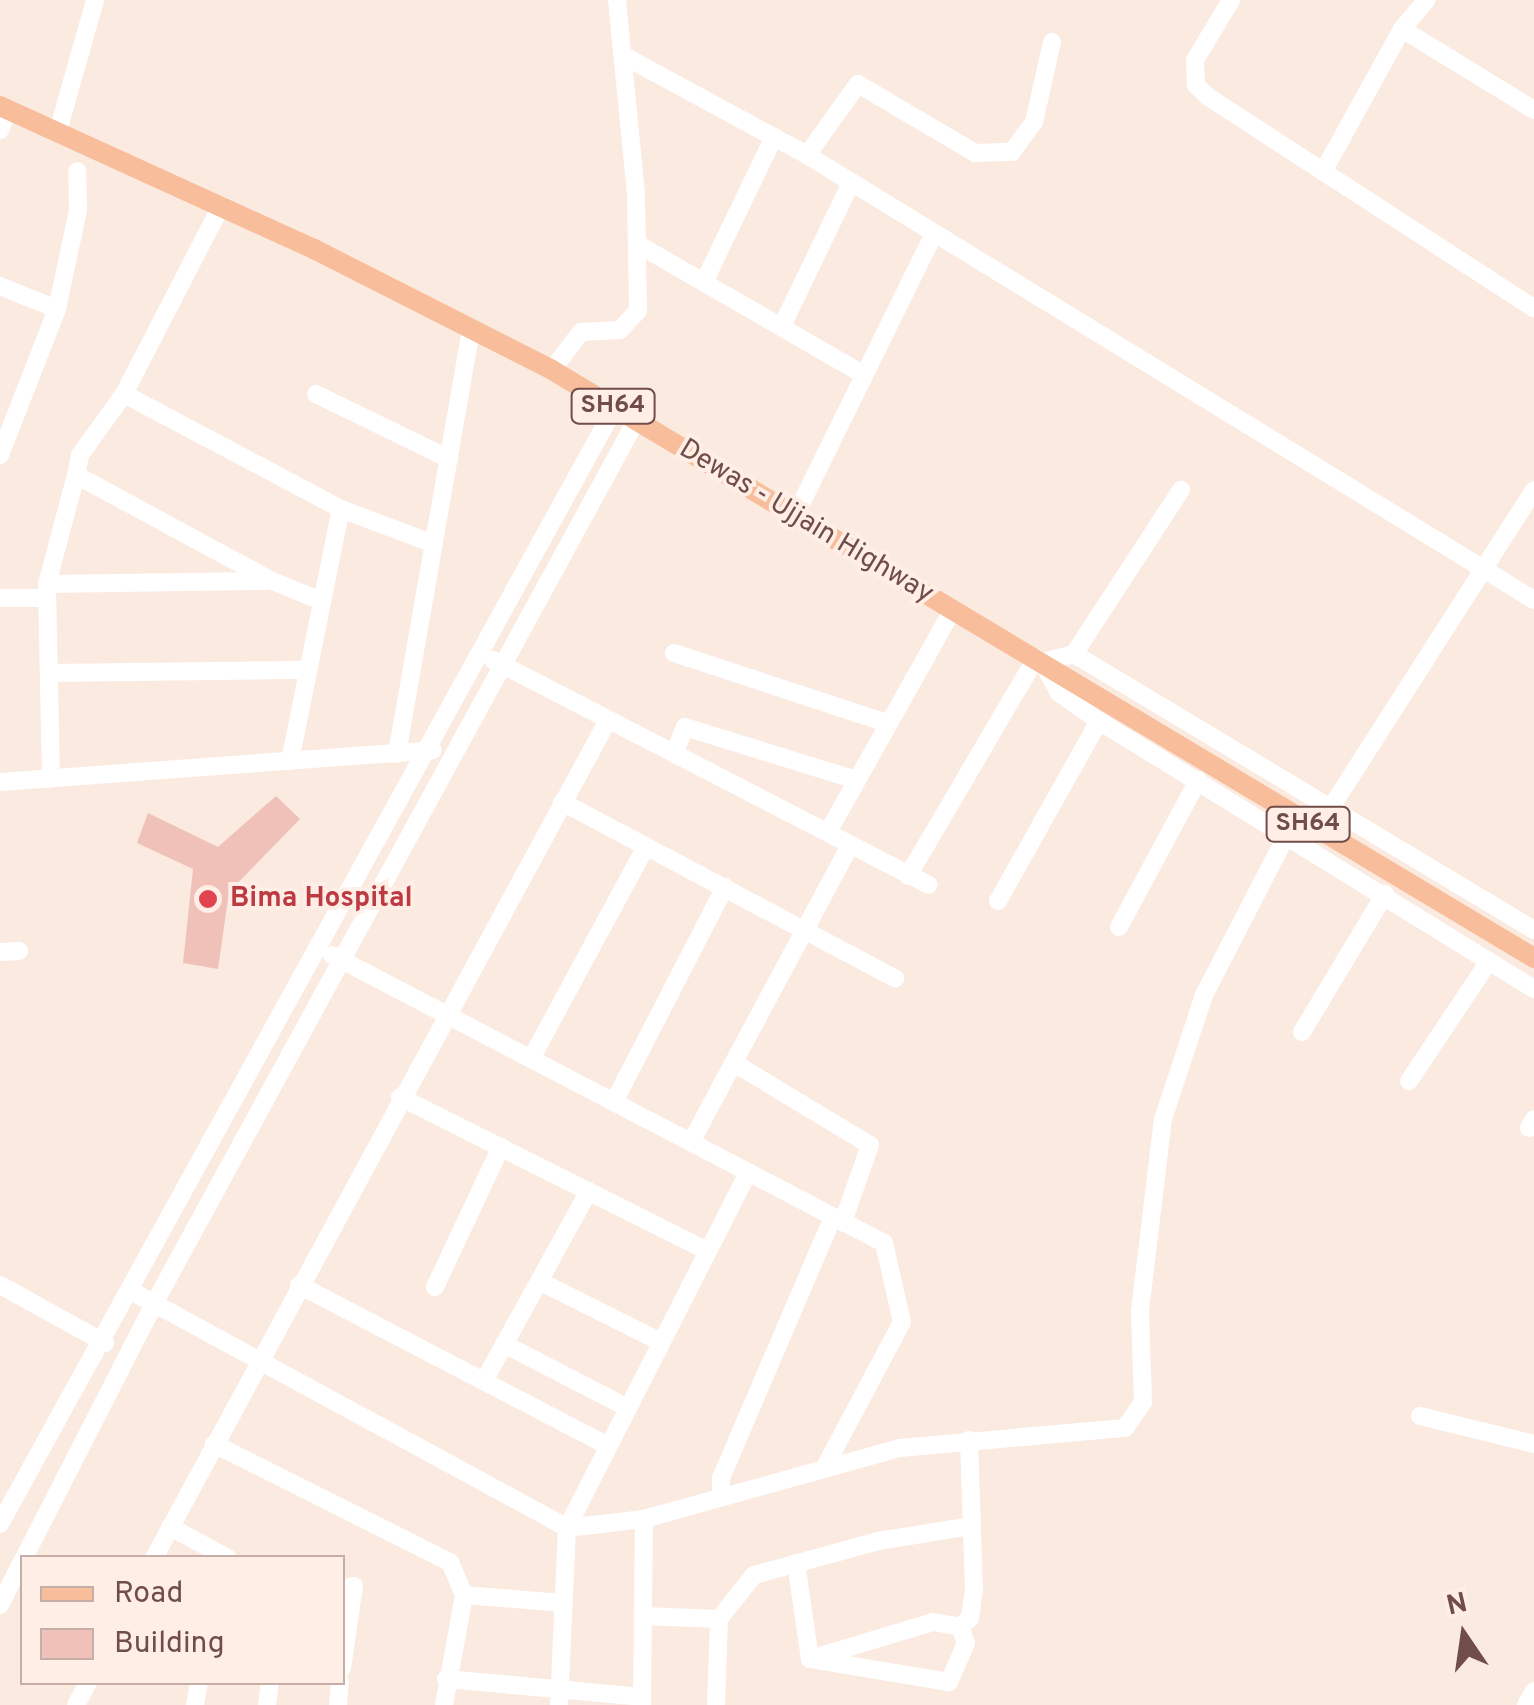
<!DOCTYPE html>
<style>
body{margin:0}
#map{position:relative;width:1534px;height:1705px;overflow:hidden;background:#fbeae0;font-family:Overpass,sans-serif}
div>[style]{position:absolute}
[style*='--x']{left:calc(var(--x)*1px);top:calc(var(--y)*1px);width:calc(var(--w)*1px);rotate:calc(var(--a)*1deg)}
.building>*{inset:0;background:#efc1b9}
.minor>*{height:18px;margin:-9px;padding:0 9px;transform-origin:9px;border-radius:9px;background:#fff}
.major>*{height:20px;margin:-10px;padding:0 10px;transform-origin:10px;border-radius:10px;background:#f8bd9a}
.dots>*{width:28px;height:28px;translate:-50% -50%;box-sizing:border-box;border:5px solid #feeee6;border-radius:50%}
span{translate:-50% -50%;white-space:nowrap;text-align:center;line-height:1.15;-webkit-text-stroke:8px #feeee6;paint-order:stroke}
.shield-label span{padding:2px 8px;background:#feeee6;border:2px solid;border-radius:8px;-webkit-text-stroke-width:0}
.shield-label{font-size:25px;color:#714d49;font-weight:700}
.street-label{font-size:28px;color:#714d49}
.health-label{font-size:28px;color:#be3a42;font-weight:700}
.left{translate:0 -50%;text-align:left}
.legend{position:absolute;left:20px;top:1555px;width:325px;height:130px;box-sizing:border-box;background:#feeee6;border:2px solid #c6aea7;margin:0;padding:12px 18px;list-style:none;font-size:30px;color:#714d49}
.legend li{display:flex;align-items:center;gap:20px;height:50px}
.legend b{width:50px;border:2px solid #c6aea7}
.north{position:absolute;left:1414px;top:1585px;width:100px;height:100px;-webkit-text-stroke:8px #feeee6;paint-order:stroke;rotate:347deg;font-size:28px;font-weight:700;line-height:40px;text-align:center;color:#714d49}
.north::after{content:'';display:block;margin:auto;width:35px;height:45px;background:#714d49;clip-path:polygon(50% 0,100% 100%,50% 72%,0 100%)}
</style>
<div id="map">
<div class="building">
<div style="clip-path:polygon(276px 796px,300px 819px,229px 892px,218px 969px,183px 963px,193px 869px,137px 843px,148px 813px,218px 847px)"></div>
</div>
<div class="minor">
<div style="--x:1231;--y:0;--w:70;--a:121"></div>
<div style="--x:1195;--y:60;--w:25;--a:88"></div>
<div style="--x:1196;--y:85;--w:16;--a:45"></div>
<div style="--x:1207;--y:96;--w:390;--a:33"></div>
<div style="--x:1402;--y:29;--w:155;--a:31.5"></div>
<div style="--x:624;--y:56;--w:208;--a:28.4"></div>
<div style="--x:807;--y:155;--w:852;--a:31.47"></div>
<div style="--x:0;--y:130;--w:22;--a:-69"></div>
<div style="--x:58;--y:131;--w:136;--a:-74.2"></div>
<div style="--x:807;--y:155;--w:87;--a:-54.3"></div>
<div style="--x:858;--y:84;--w:136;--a:30.5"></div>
<div style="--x:975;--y:153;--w:37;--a:-2"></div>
<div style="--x:1012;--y:152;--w:37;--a:-54"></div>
<div style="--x:1034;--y:122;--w:82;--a:-77.3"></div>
<div style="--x:1323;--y:172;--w:163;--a:-61.1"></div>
<div style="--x:1402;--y:29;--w:38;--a:-50"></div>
<div style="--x:221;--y:206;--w:212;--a:117.3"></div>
<div style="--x:124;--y:394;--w:75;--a:125.8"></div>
<div style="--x:80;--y:455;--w:20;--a:101"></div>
<div style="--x:76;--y:475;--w:223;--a:28.4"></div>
<div style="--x:272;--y:581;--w:54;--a:21.8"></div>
<div style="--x:639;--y:245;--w:260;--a:30"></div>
<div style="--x:706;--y:278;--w:157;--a:-64.3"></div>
<div style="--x:0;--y:286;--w:61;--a:22"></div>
<div style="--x:57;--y:309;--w:157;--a:111.3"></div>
<div style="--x:57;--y:309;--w:101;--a:-78"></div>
<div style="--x:78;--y:210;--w:39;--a:-91"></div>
<div style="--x:783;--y:324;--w:157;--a:-64.3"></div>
<div style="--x:552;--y:370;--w:48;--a:-52.7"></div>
<div style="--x:581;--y:332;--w:39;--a:-3"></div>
<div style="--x:620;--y:330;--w:26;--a:-47"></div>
<div style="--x:638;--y:311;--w:117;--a:-91"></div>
<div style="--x:636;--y:194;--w:195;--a:-95.6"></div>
<div style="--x:124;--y:394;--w:246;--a:27.9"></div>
<div style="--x:341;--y:509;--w:99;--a:20.6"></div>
<div style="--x:316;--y:394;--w:148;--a:26"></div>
<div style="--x:796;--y:514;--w:310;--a:-63.8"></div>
<div style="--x:47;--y:584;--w:113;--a:-75.1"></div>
<div style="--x:0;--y:598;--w:47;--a:0"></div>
<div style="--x:674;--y:653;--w:224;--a:18.2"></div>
<div style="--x:1074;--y:654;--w:196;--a:-56.9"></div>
<div style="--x:493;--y:660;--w:490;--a:27.3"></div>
<div style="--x:49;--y:673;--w:259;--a:-0.7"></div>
<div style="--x:397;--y:754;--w:431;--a:-80.1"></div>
<div style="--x:674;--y:754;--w:29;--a:-68"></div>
<div style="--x:685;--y:727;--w:179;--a:17.2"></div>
<div style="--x:290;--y:761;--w:257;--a:-78.6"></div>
<div style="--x:51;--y:779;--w:195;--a:-91.2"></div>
<div style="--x:47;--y:584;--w:219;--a:-0.8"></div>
<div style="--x:0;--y:782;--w:434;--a:-4.2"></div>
<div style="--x:562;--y:802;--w:377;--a:27.9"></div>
<div style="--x:1332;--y:806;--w:375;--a:-57.4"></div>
<div style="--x:828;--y:832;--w:253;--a:-60.7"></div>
<div style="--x:908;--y:876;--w:253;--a:-59.6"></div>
<div style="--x:998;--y:901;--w:206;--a:-60.7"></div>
<div style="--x:1119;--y:927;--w:167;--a:-61.7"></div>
<div style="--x:1534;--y:930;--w:536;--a:-149.04"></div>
<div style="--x:1074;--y:654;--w:33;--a:166"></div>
<div style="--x:1042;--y:662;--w:35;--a:61"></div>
<div style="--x:1059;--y:693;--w:49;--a:35"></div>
<div style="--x:1099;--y:721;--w:511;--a:31.64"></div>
<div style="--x:0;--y:952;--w:19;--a:-3"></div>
<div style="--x:332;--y:955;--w:623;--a:27.55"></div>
<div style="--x:884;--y:1243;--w:81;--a:77.2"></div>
<div style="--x:902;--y:1322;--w:160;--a:118"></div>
<div style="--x:1302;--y:1032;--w:161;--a:-59"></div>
<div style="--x:531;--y:1059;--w:242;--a:-61.6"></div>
<div style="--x:734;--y:1063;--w:159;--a:31.1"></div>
<div style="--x:870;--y:1145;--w:82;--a:109.3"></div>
<div style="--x:1409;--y:1081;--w:144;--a:-56.3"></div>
<div style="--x:400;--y:1097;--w:344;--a:26.6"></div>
<div style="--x:614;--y:1102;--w:242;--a:-62.7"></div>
<div style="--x:1529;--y:1128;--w:10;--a:-61"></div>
<div style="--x:691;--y:1142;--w:337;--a:-61.8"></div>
<div style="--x:539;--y:1281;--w:136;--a:26.6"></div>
<div style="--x:0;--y:1285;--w:120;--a:28.9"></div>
<div style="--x:299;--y:1285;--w:348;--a:27.5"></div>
<div style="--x:435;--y:1287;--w:155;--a:-64.8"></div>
<div style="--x:133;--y:1292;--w:494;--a:28.5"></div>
<div style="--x:567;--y:1528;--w:78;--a:-6.7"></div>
<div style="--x:644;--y:1519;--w:266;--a:-15.5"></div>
<div style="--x:900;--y:1448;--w:226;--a:-5.1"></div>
<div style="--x:1125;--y:1428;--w:32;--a:-55"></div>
<div style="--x:1143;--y:1402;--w:91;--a:-91.9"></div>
<div style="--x:1140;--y:1311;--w:193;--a:-83.2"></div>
<div style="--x:1163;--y:1119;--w:131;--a:-71.7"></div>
<div style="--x:1204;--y:995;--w:181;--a:-62.7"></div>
<div style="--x:504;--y:1344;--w:140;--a:27.3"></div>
<div style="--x:484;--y:1381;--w:217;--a:-61.1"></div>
<div style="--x:1420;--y:1416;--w:117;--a:13.8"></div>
<div style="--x:214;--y:1444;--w:264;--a:26.6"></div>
<div style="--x:450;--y:1562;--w:36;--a:67"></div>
<div style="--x:464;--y:1595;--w:112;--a:100.3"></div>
<div style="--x:721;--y:1494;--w:16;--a:-90"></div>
<div style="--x:721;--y:1478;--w:284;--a:-66.8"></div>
<div style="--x:0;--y:1524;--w:1275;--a:-61.16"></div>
<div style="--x:170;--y:1527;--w:66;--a:28.1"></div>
<div style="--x:24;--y:1558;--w:288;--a:-62.9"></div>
<div style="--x:155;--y:1302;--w:1006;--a:-61.37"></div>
<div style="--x:154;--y:1558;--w:953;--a:-61.55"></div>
<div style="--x:796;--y:1563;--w:97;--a:81.7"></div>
<div style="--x:342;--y:1589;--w:12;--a:-14"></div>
<div style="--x:354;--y:1586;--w:83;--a:98.3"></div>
<div style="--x:464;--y:1595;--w:99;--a:4.6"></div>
<div style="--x:0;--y:1605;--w:49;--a:-63.4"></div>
<div style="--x:643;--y:1616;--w:76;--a:2.3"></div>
<div style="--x:933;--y:1622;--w:27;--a:10"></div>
<div style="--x:960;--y:1627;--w:17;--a:69"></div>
<div style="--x:966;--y:1643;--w:43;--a:113.6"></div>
<div style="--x:949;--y:1682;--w:141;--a:-170.6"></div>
<div style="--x:810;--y:1659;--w:128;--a:-16.7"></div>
<div style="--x:960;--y:1627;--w:13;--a:-42"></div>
<div style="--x:970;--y:1618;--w:27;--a:-82"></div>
<div style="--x:974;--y:1591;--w:151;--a:-91.9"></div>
<div style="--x:446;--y:1679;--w:197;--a:5.2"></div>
<div style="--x:76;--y:1705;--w:26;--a:-62"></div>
<div style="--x:195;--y:1705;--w:23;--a:-80"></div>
<div style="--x:267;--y:1705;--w:23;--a:-83"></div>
<div style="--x:338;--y:1705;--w:23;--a:-85"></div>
<div style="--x:559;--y:1705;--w:177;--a:-87.4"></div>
<div style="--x:567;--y:1528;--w:399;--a:-63"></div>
<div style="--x:642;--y:1705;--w:186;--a:-89.4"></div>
<div style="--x:716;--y:1705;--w:86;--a:-88"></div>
<div style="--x:719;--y:1619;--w:56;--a:-51.5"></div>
<div style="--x:754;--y:1575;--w:129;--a:-15.3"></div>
<div style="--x:878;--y:1541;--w:95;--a:-9.1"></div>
<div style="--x:1526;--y:1705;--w:16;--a:-60"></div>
</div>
<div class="major">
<div style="--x:0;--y:106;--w:345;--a:24.5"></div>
<div style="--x:314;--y:249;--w:267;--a:26.9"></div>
<div style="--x:552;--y:370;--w:1145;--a:30.91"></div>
</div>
<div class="dots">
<div style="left:208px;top:899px;background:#e0444e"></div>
</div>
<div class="shield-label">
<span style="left:613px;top:406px">SH64</span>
<span style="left:1308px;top:824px">SH64</span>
</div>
<div class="street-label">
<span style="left:806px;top:522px;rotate:31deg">Dewas - Ujjain Highway</span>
</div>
<div class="health-label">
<span class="left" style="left:230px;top:899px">Bima Hospital</span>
</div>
<ul class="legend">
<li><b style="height:12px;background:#f8bd9a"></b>Road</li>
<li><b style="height:28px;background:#efc1b9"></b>Building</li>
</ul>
<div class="north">N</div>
</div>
